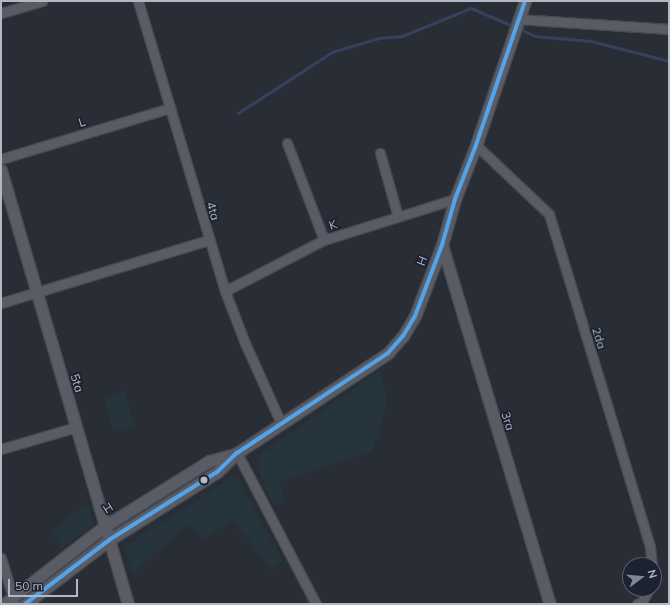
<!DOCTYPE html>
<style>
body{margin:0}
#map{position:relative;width:670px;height:605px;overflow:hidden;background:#292d36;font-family:Mulish,sans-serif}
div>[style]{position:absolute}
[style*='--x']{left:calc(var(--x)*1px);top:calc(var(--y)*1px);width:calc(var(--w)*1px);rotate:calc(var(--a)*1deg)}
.green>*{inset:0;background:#26353b}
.stream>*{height:3px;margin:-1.5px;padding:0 1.5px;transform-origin:1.5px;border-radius:1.5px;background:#37415e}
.roads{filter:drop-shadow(1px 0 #474a50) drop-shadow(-1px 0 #474a50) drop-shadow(0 1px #474a50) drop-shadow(0 -1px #474a50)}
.minor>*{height:9px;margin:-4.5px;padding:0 4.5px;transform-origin:4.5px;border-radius:4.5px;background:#595c65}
.tertiary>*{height:11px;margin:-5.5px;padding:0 5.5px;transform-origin:5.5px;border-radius:5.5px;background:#595c65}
.bus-1>*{height:4px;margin:-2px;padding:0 2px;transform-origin:2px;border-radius:2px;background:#53a3e8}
.dots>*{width:11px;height:11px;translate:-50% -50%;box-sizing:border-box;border:2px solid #1d2230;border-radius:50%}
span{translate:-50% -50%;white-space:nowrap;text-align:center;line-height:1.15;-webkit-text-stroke:3.5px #1d2230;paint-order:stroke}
.street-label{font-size:12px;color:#b3b8c7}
.frame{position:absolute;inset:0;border:2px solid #b3b8c7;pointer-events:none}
.north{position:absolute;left:622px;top:557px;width:40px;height:40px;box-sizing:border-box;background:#1d2230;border:1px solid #595e6c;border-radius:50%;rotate:74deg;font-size:11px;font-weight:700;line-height:16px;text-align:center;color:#b3b8c7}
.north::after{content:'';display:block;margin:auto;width:14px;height:18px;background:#838794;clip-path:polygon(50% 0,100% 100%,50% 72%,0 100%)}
.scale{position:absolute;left:8px;top:579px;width:70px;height:18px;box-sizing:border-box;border:2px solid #b3b8c7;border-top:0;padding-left:5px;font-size:12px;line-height:14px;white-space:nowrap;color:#b3b8c7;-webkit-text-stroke:3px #1d2230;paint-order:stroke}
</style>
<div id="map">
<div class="green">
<div style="clip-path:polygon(379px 371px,387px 393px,383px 420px,372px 451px,278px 482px,286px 501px,274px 505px,256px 465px,261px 454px)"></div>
<div style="clip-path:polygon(124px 391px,134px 426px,114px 432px,104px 397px)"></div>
<div style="clip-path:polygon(235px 476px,283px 561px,272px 570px,233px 520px,204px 539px,188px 524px,132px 574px,124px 547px)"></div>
<div style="clip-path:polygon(87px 503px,94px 525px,62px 548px,51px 531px)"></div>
</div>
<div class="stream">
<div style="--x:518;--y:28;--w:19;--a:25"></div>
<div style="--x:535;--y:36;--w:56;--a:5.1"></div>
<div style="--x:591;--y:41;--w:81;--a:14.4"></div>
<div style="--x:238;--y:113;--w:112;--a:-33"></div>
<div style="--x:332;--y:52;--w:49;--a:-16.6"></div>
<div style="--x:379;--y:38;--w:23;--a:-5"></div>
<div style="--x:402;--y:36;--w:74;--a:-22.1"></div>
<div style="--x:471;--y:8;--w:46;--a:23.2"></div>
</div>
<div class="roads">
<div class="minor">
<div style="--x:138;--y:1;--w:303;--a:73.3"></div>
<div style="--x:225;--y:291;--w:56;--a:69"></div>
<div style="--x:245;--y:343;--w:88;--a:65.8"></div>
<div style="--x:1;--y:13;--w:43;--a:-16.3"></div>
<div style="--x:518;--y:19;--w:151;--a:3.8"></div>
<div style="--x:287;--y:143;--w:104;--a:69.1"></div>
<div style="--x:476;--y:145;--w:100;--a:43.4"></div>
<div style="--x:549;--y:214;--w:348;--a:73.1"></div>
<div style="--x:650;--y:547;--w:18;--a:84"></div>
<div style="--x:380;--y:153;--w:66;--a:74.3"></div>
<div style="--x:1;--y:159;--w:177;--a:-16.8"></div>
<div style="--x:225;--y:291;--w:111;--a:-27.3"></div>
<div style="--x:324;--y:240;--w:137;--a:-17.4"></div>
<div style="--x:1;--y:303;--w:217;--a:-16.9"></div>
<div style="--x:1;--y:449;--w:78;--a:-16.3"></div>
<div style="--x:237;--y:453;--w:170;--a:62.4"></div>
<div style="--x:1;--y:558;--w:48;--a:73.1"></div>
<div style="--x:654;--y:578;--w:3;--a:90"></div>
<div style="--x:637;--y:604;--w:5;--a:-22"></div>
<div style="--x:642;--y:602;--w:15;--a:-62"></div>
</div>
<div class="tertiary">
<div style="--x:1;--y:170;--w:452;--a:73.7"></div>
<div style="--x:442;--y:245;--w:375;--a:73.3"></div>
<div style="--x:4;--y:604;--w:128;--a:-37.7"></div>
<div style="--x:105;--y:526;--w:123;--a:-32"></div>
<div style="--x:209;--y:461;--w:27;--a:-15"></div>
<div style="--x:25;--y:604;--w:106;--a:-37.3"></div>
<div style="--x:109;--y:540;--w:128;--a:-32.2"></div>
<div style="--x:217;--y:472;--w:28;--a:-44"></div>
<div style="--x:237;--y:453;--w:181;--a:-33.5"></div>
<div style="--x:388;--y:353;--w:23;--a:-49"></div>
<div style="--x:403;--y:336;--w:23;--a:-59"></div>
<div style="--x:415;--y:316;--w:76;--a:-69.2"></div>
<div style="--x:442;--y:245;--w:48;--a:-74.2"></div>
<div style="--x:455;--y:199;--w:58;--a:-68.7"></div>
<div style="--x:476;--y:145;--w:152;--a:-71.2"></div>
</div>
</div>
<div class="bus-1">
<div style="--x:25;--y:604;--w:106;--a:-37.3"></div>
<div style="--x:109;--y:540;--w:128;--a:-32.2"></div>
<div style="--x:217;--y:472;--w:28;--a:-44"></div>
<div style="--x:237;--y:453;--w:181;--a:-33.5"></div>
<div style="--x:388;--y:353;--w:23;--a:-49"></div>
<div style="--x:403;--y:336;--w:23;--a:-59"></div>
<div style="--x:415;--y:316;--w:76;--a:-69.2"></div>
<div style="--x:442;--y:245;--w:48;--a:-74.2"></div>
<div style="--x:455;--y:199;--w:58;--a:-68.7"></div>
<div style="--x:476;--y:145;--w:152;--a:-71.2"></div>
</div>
<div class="dots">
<div style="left:204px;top:480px;background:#b3b8c7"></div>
</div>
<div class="street-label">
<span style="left:82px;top:122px;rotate:-17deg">L</span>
<span style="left:213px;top:211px;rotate:73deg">4ta</span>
<span style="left:333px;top:225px;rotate:-17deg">K</span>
<span style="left:422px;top:261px;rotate:-69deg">H</span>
<span style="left:599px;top:338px;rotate:73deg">2da</span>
<span style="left:77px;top:383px;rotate:74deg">5ta</span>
<span style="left:508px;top:421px;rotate:73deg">3ra</span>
<span style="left:108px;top:508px;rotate:-32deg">H</span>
</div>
<div class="frame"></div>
<div class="north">N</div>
<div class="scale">50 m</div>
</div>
